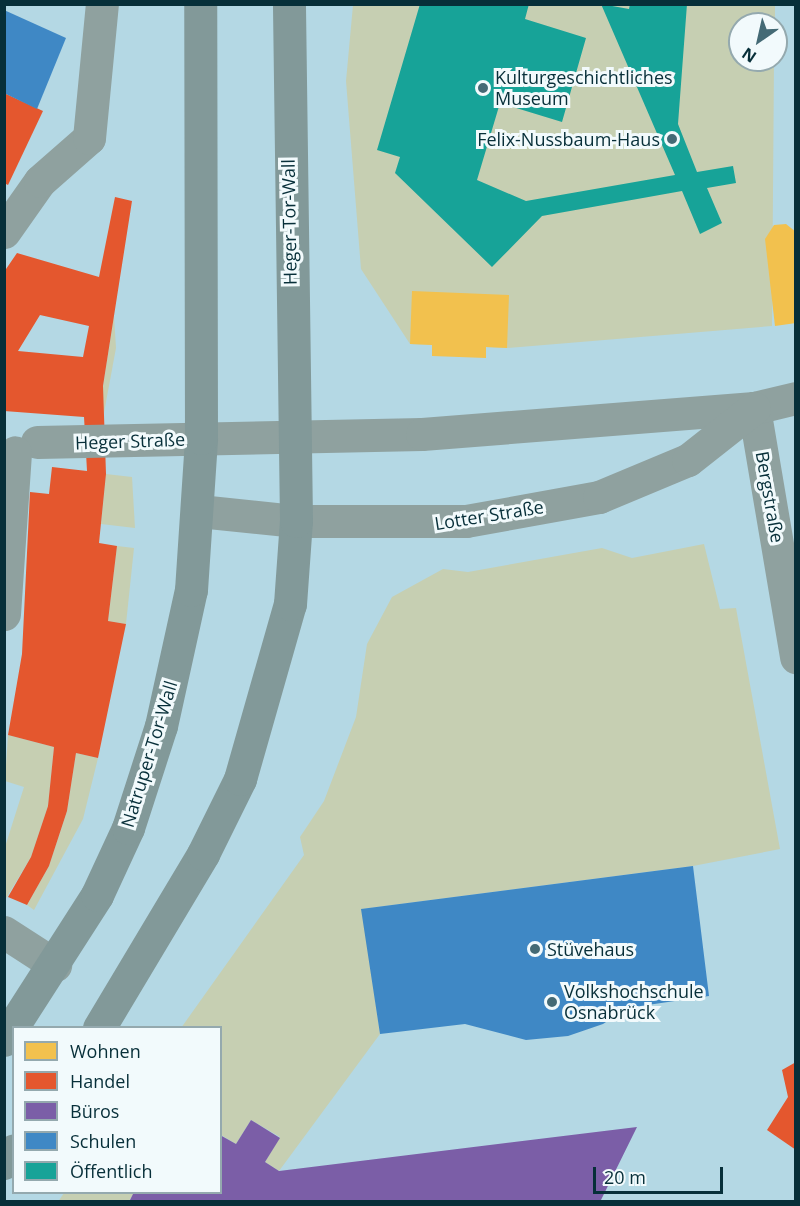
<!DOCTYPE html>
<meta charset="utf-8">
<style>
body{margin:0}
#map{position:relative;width:800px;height:1206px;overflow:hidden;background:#b4d8e4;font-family:"Open Sans",sans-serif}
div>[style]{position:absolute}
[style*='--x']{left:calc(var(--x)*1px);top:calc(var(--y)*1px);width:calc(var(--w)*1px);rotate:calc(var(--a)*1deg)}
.green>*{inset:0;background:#c6cfb2}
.homes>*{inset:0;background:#f2c14e}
.shops>*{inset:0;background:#e4572e}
.offices>*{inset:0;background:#7b5ea7}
.schools>*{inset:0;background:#3f88c5}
.public>*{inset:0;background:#17a398}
.minor>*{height:33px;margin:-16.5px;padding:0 16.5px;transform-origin:16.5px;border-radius:16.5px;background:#8fa19f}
.major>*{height:33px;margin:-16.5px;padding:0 16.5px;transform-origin:16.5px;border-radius:16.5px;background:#829999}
.dots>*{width:16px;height:16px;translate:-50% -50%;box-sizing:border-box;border:3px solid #f2fafc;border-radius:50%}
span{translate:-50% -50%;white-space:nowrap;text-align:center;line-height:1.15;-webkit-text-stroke:6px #f2fafc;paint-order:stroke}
.poi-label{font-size:18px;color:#072f39}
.left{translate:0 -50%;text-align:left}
.right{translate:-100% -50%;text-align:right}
.street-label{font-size:18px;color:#072f39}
.frame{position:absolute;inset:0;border:6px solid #072f39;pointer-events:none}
.legend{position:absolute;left:12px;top:1026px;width:210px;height:168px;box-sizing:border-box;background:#f2fafc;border:2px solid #94a9ae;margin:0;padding:8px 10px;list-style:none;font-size:18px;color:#072f39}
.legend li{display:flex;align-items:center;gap:12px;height:30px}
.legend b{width:30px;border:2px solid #94a9ae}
.north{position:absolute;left:728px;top:12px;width:60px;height:60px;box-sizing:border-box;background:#f2fafc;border:2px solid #94a9ae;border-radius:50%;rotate:214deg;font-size:16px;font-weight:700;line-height:24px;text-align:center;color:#072f39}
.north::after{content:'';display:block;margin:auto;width:21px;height:27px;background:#446a75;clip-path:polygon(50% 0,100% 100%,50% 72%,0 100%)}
.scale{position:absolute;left:593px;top:1167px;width:130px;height:27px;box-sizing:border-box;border:3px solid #072f39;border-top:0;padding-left:8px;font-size:18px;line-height:21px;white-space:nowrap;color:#072f39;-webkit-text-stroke:4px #f2fafc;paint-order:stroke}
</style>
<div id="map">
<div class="green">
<div style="clip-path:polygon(353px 5px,775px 5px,775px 24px,740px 24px,740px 60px,774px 60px,772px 326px,507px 348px,410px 344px,361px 269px,346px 81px)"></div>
<div style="clip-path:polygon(114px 316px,116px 348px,103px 418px,103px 386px)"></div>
<div style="clip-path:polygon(106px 474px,132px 477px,135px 528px,101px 524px)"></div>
<div style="clip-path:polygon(704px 544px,720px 609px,736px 608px,780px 849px,693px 866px,362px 909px,380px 1034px,279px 1171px,265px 1162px,280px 1137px,251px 1120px,236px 1144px,221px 1135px,220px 1028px,181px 1028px,304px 855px,300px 837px,324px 801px,356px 717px,367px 644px,392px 597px,443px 569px,468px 572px,602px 548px,632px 558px)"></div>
<div style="clip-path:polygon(117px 546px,134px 548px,126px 624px,108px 621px)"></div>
<div style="clip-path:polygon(8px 735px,54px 747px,48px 806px,31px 857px,5px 900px,5px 847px,24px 787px,5px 781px)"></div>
<div style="clip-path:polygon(76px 753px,98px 758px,83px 819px,34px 910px,27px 905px,49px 866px,67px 811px)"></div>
<div style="clip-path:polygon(64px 1193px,134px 1193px,129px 1201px,58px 1202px)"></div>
</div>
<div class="homes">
<div style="clip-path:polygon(786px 224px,796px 232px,796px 323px,775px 326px,765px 239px,774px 225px)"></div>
<div style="clip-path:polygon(412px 291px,509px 295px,507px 348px,486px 347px,486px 358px,432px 356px,432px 345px,410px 344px)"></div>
</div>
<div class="shops">
<div style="clip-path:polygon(4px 93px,43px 111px,8px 185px,4px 183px)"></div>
<div style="clip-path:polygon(evenodd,115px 197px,132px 201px,103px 386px,106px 474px,99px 543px,117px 546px,108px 621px,126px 624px,98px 758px,76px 753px,67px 811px,49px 866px,27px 905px,8px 897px,31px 857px,48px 806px,54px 747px,8px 735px,22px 654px,30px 492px,49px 494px,52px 467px,87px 471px,84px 417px,4px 411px,4px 272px,17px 253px,99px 277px,115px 197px,40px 315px,89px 326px,83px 357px,18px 351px,40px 315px)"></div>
<div style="clip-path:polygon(796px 1062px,796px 1150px,767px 1130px,788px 1097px,782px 1070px)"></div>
</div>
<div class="offices">
<div style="clip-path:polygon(251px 1120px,280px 1138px,265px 1162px,279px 1171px,637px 1127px,600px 1202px,129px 1202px,134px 1192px,220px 1192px,220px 1135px,236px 1144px)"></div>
</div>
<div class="schools">
<div style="clip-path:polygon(4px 10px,66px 38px,37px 109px,4px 93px)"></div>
<div style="clip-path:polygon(693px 866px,709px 996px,627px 1008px,603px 1024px,568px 1036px,526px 1040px,465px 1024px,380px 1034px,361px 909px)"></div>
</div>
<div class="public">
<div style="clip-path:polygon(420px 4px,529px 4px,525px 19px,586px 38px,562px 122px,500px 103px,477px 180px,526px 201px,675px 175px,601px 4px,629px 9px,630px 4px,687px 4px,678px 124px,697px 172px,733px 166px,736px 183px,707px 188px,722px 223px,700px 234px,682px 191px,542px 216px,492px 267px,395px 173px,400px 157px,377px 150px)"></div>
</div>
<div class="minor">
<div style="--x:4;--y:232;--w:62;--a:-54.8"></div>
<div style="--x:40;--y:181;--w:65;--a:-41.3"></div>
<div style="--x:89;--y:138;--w:135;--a:-84.5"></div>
<div style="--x:754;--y:408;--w:253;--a:80.4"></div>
<div style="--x:37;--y:442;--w:385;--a:-1.2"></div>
<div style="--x:422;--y:434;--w:333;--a:-4.5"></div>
<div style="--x:754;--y:408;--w:43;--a:-13.4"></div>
<div style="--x:199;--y:511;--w:98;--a:5.9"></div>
<div style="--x:296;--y:521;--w:170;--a:0"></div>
<div style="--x:466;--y:521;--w:135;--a:-10.2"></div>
<div style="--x:599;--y:497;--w:96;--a:-22.6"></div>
<div style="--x:688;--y:460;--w:84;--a:-38.2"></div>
<div style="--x:4;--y:614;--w:162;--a:-86.1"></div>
<div style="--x:4;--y:932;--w:61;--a:32.9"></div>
</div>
<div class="major">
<div style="--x:99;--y:1028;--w:203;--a:-59.1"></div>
<div style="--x:203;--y:854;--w:84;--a:-63.7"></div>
<div style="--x:240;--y:779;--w:182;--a:-74.1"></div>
<div style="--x:290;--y:604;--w:83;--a:-85.9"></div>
<div style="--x:296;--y:521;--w:517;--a:-90.78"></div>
<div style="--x:4;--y:1040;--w:172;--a:-57.3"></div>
<div style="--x:97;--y:895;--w:74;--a:-65.2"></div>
<div style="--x:128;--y:828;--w:107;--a:-72.1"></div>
<div style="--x:161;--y:726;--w:139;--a:-77.6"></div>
<div style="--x:191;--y:590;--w:152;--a:-86.2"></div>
<div style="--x:201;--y:438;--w:434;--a:-90.1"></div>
<div style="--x:4;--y:1163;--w:16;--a:-52"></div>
</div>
<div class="dots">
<div style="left:483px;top:88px;background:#446a75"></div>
<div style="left:672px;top:139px;background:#446a75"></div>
<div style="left:535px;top:949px;background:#446a75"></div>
<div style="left:552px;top:1002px;background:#446a75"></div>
</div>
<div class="poi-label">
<span class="left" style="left:495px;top:88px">Kulturgeschichtliches<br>Museum</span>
<span class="right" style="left:660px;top:139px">Felix-Nussbaum-Haus</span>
<span class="left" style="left:547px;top:949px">Stüvehaus</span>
<span class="left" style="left:564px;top:1002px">Volkshochschule<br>Osnabrück</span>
</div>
<div class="street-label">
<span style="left:289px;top:222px;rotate:-91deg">Heger-Tor-Wall</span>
<span style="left:130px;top:441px;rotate:-2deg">Heger Straße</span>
<span style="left:770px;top:497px;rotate:80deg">Bergstraße</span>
<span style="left:489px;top:515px;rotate:-9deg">Lotter Straße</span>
<span style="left:149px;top:754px;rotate:-73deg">Natruper-Tor-Wall</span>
</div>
<div class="frame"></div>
<ul class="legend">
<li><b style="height:16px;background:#f2c14e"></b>Wohnen</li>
<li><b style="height:16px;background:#e4572e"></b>Handel</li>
<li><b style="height:16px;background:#7b5ea7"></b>Büros</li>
<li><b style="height:16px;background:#3f88c5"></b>Schulen</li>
<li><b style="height:16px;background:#17a398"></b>Öffentlich</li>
</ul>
<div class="north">N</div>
<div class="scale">20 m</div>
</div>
